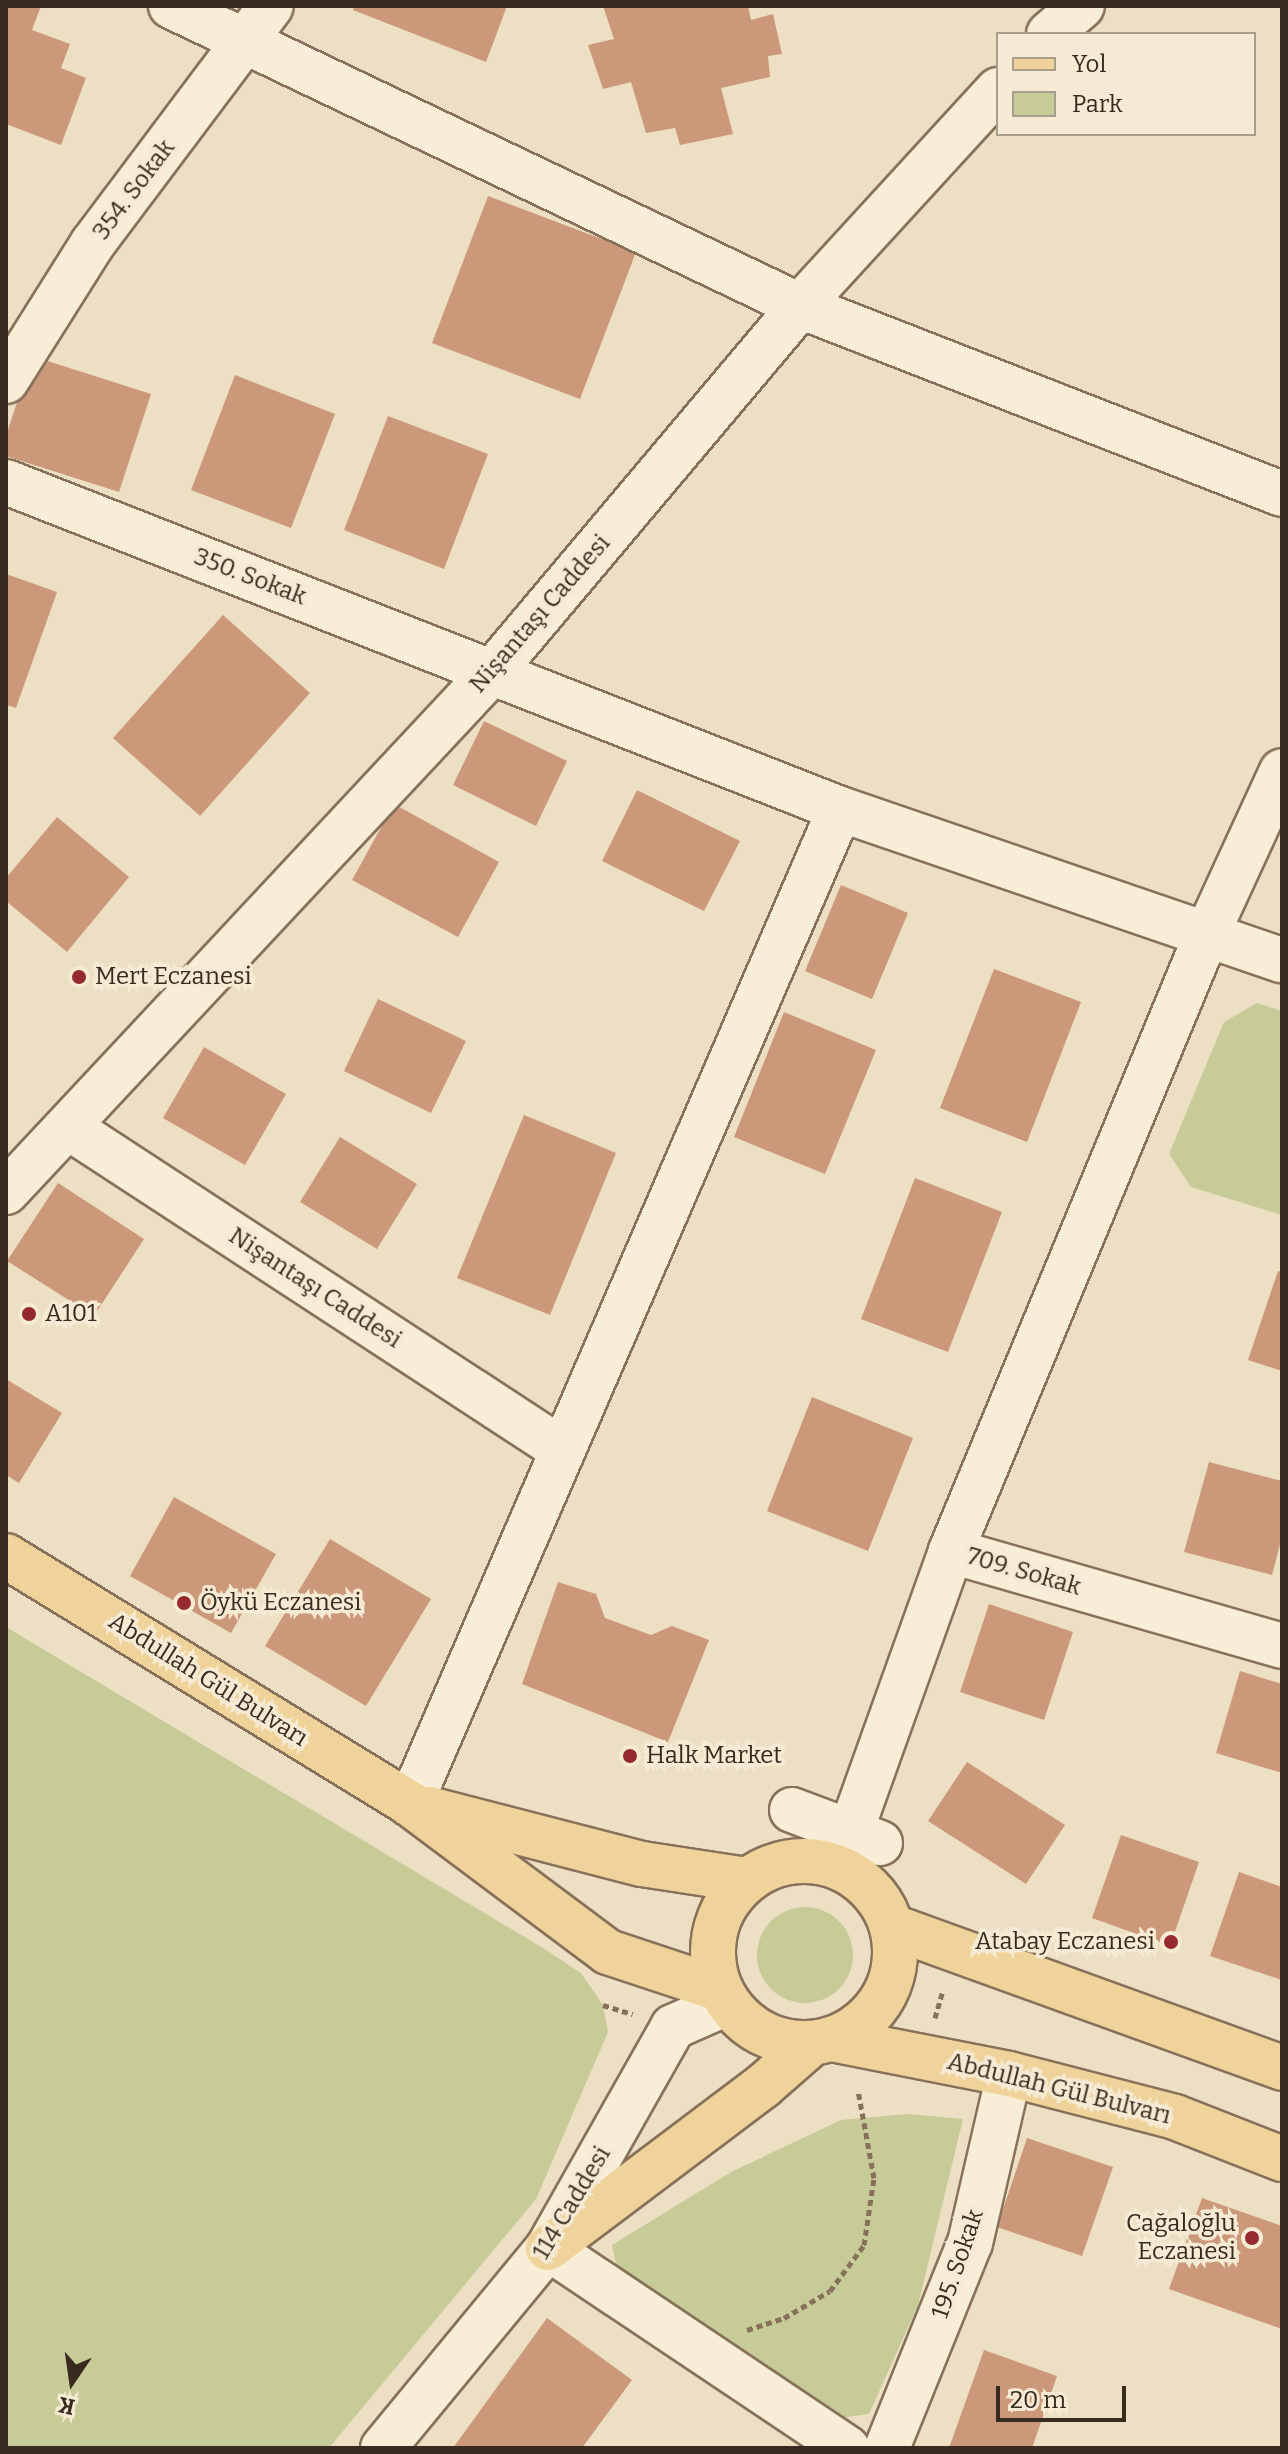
<!DOCTYPE html>
<meta charset="utf-8">
<style>
body{margin:0}
#map{position:relative;width:1288px;height:2454px;overflow:hidden;background:#eddfc3;font-family:Bitter,serif}
div>[style]{position:absolute}
[style*='--x']{left:calc(var(--x)*1px);top:calc(var(--y)*1px);width:calc(var(--w)*1px);rotate:calc(var(--a)*1deg)}
.green>*{inset:0;background:#c7cb97}
.round{border-radius:50%}
.building>*{inset:0;background:#cb9979}
.path>*{height:5px;margin-top:-2.5px;transform-origin:0;background:repeating-linear-gradient(90deg,#87715a 0 6px,transparent 0 10px)}
.roads{filter:drop-shadow(2px 0 #87715a) drop-shadow(-2px 0 #87715a) drop-shadow(0 2px #87715a) drop-shadow(0 -2px #87715a)}
.minor>*{height:44px;margin:-22px;padding:0 22px;transform-origin:22px;border-radius:22px;background:#f8edd6}
.major>*{height:44px;margin:-22px;padding:0 22px;transform-origin:22px;border-radius:22px;background:#f0d39b}
.major>.ring{margin:-22px;padding:0;box-sizing:content-box;background:none;border:44px solid #f0d39b;border-radius:50%}
.dots>*{width:22px;height:22px;translate:-50% -50%;box-sizing:border-box;border:4px solid #f5ead3;border-radius:50%}
span{translate:-50% -50%;white-space:nowrap;text-align:center;line-height:1.15;-webkit-text-stroke:7px #f5ead3;paint-order:stroke}
.street-label{font-size:24px;color:#382a1e}
.poi-label{font-size:24px;color:#382a1e}
.left{translate:0 -50%;text-align:left}
.right{translate:-100% -50%;text-align:right}
.frame{position:absolute;inset:0;border:8px solid #382a1e;pointer-events:none}
.legend{position:absolute;left:996px;top:32px;width:260px;height:104px;box-sizing:border-box;background:#f5ead3;border:2px solid #a99d8b;margin:0;padding:10px 14px;list-style:none;font-size:24px;color:#382a1e}
.legend li{display:flex;align-items:center;gap:16px;height:40px}
.legend b{width:40px;border:2px solid #a99d8b}
.north{position:absolute;left:32px;top:2342px;width:80px;height:80px;-webkit-text-stroke:6px #f5ead3;paint-order:stroke;rotate:193deg;font-size:22px;font-weight:700;line-height:32px;text-align:center;color:#382a1e}
.north::after{content:'';display:block;margin:auto;width:28px;height:36px;background:#382a1e;clip-path:polygon(50% 0,100% 100%,50% 72%,0 100%)}
.scale{position:absolute;left:996px;top:2386px;width:130px;height:36px;box-sizing:border-box;border:4px solid #382a1e;border-top:0;padding-left:10px;font-size:24px;line-height:28px;white-space:nowrap;color:#382a1e;-webkit-text-stroke:6px #f5ead3;paint-order:stroke}
</style>
<div id="map">
<div class="green">
<div style="clip-path:polygon(1257px 1003px,1282px 1011px,1282px 1215px,1191px 1187px,1169px 1154px,1224px 1022px)"></div>
<div style="clip-path:polygon(6px 1627px,543px 1948px,581px 1973px,603px 2005px,608px 2032px,536px 2199px,329px 2448px,6px 2448px)"></div>
<div class="round" style="left:757px;top:1907px;width:96px;height:96px"></div>
<div style="clip-path:polygon(907px 2114px,963px 2119px,918px 2305px,869px 2414px,840px 2418px,616px 2264px,612px 2245px,731px 2172px,841px 2120px)"></div>
</div>
<div class="building">
<div style="clip-path:polygon(6px 6px,41px 6px,32px 30px,70px 44px,61px 68px,86px 78px,61px 145px,6px 124px)"></div>
<div style="clip-path:polygon(354px 6px,507px 6px,486px 62px,353px 10px)"></div>
<div style="clip-path:polygon(603px 6px,748px 6px,751px 20px,773px 14px,782px 54px,768px 56px,770px 77px,721px 88px,733px 134px,680px 145px,675px 128px,646px 133px,631px 82px,603px 89px,588px 45px,614px 39px)"></div>
<div style="clip-path:polygon(488px 196px,636px 252px,580px 399px,432px 343px)"></div>
<div style="clip-path:polygon(32px 356px,151px 394px,119px 492px,6px 456px,6px 436px)"></div>
<div style="clip-path:polygon(235px 375px,335px 414px,291px 528px,191px 490px)"></div>
<div style="clip-path:polygon(388px 416px,488px 454px,444px 569px,344px 530px)"></div>
<div style="clip-path:polygon(6px 574px,57px 592px,16px 708px,6px 705px)"></div>
<div style="clip-path:polygon(223px 615px,310px 693px,200px 816px,113px 738px)"></div>
<div style="clip-path:polygon(484px 721px,567px 761px,536px 826px,453px 785px)"></div>
<div style="clip-path:polygon(637px 790px,740px 841px,704px 911px,602px 861px)"></div>
<div style="clip-path:polygon(394px 804px,499px 862px,458px 937px,352px 880px)"></div>
<div style="clip-path:polygon(57px 817px,129px 877px,67px 952px,6px 901px,6px 878px)"></div>
<div style="clip-path:polygon(841px 885px,908px 913px,872px 999px,805px 971px)"></div>
<div style="clip-path:polygon(994px 969px,1081px 1002px,1027px 1142px,940px 1108px)"></div>
<div style="clip-path:polygon(378px 999px,466px 1041px,431px 1113px,344px 1071px)"></div>
<div style="clip-path:polygon(784px 1012px,876px 1050px,825px 1174px,734px 1137px)"></div>
<div style="clip-path:polygon(204px 1047px,286px 1094px,245px 1165px,163px 1118px)"></div>
<div style="clip-path:polygon(524px 1115px,616px 1153px,550px 1315px,457px 1278px)"></div>
<div style="clip-path:polygon(340px 1137px,417px 1184px,377px 1249px,300px 1202px)"></div>
<div style="clip-path:polygon(915px 1178px,1002px 1212px,948px 1352px,861px 1319px)"></div>
<div style="clip-path:polygon(58px 1183px,144px 1239px,94px 1316px,7px 1261px)"></div>
<div style="clip-path:polygon(1278px 1271px,1282px 1272px,1282px 1371px,1248px 1360px)"></div>
<div style="clip-path:polygon(6px 1379px,62px 1413px,19px 1483px,6px 1475px)"></div>
<div style="clip-path:polygon(812px 1397px,913px 1438px,868px 1551px,767px 1511px)"></div>
<div style="clip-path:polygon(1209px 1462px,1282px 1481px,1282px 1537px,1272px 1575px,1184px 1552px)"></div>
<div style="clip-path:polygon(174px 1497px,276px 1554px,231px 1633px,130px 1576px)"></div>
<div style="clip-path:polygon(330px 1539px,431px 1599px,366px 1706px,265px 1646px)"></div>
<div style="clip-path:polygon(558px 1582px,596px 1594px,605px 1618px,651px 1635px,672px 1626px,709px 1640px,668px 1742px,522px 1684px)"></div>
<div style="clip-path:polygon(989px 1604px,1073px 1632px,1044px 1720px,960px 1692px)"></div>
<div style="clip-path:polygon(1240px 1671px,1282px 1684px,1282px 1773px,1216px 1753px)"></div>
<div style="clip-path:polygon(967px 1762px,1065px 1825px,1026px 1884px,928px 1821px)"></div>
<div style="clip-path:polygon(1121px 1835px,1199px 1862px,1170px 1946px,1092px 1918px)"></div>
<div style="clip-path:polygon(1239px 1872px,1282px 1887px,1282px 1980px,1210px 1956px)"></div>
<div style="clip-path:polygon(1027px 2138px,1113px 2167px,1082px 2256px,997px 2227px)"></div>
<div style="clip-path:polygon(1202px 2198px,1282px 2226px,1282px 2329px,1169px 2289px)"></div>
<div style="clip-path:polygon(547px 2318px,632px 2380px,582px 2448px,453px 2448px)"></div>
<div style="clip-path:polygon(984px 2350px,1057px 2376px,1032px 2448px,949px 2448px)"></div>
</div>
<div class="path">
<div style="--x:603;--y:2005;--w:31;--a:17"></div>
<div style="--x:935;--y:2018;--w:26;--a:-74"></div>
<div style="--x:747;--y:2330;--w:39;--a:-18"></div>
<div style="--x:784;--y:2318;--w:53;--a:-30.4"></div>
<div style="--x:830;--y:2291;--w:57;--a:-53.5"></div>
<div style="--x:864;--y:2245;--w:68;--a:-81.5"></div>
<div style="--x:874;--y:2178;--w:89;--a:-100.3"></div>
</div>
<div class="roads">
<div class="minor">
<div style="--x:171;--y:6;--w:697;--a:25.5"></div>
<div style="--x:800;--y:306;--w:517;--a:21.31"></div>
<div style="--x:1049;--y:34;--w:43;--a:-40.3"></div>
<div style="--x:6;--y:381;--w:163;--a:-57.8"></div>
<div style="--x:93;--y:243;--w:296;--a:-53.1"></div>
<div style="--x:6;--y:482;--w:896;--a:21.41"></div>
<div style="--x:840;--y:809;--w:467;--a:18.9"></div>
<div style="--x:68;--y:1127;--w:589;--a:33.15"></div>
<div style="--x:6;--y:1192;--w:713;--a:-46.93"></div>
<div style="--x:493;--y:671;--w:477;--a:-49.9"></div>
<div style="--x:800;--y:306;--w:293;--a:-47.5"></div>
<div style="--x:951;--y:1551;--w:668;--a:-67.47"></div>
<div style="--x:1207;--y:934;--w:179;--a:-65.3"></div>
<div style="--x:410;--y:1804;--w:1084;--a:-66.63"></div>
<div style="--x:792;--y:1810;--w:94;--a:20.6"></div>
<div style="--x:838;--y:1867;--w:336;--a:-70.3"></div>
<div style="--x:951;--y:1551;--w:344;--a:16"></div>
<div style="--x:548;--y:2248;--w:360;--a:33.8"></div>
<div style="--x:383;--y:2448;--w:259;--a:-50.5"></div>
<div style="--x:548;--y:2248;--w:254;--a:-60.5"></div>
<div style="--x:673;--y:2027;--w:59;--a:-24"></div>
<div style="--x:887;--y:2448;--w:221;--a:-68"></div>
<div style="--x:970;--y:2243;--w:173;--a:-77"></div>
</div>
<div class="major">
<div style="--x:6;--y:1556;--w:474;--a:31.5"></div>
<div style="--x:410;--y:1804;--w:247;--a:36.8"></div>
<div style="--x:608;--y:1952;--w:118;--a:18.3"></div>
<div style="--x:429;--y:1809;--w:220;--a:14.5"></div>
<div style="--x:642;--y:1864;--w:106;--a:8.7"></div>
<div class="ring" style="left:713px;top:1861px;width:138px;height:138px"></div>
<div style="--x:893;--y:1927;--w:414;--a:19.9"></div>
<div style="--x:831;--y:2039;--w:181;--a:11.1"></div>
<div style="--x:1009;--y:2074;--w:171;--a:14.5"></div>
<div style="--x:1175;--y:2117;--w:115;--a:21.4"></div>
<div style="--x:548;--y:2248;--w:269;--a:-37"></div>
<div style="--x:763;--y:2086;--w:64;--a:-41.2"></div>
</div>
</div>
<div class="dots">
<div style="left:79px;top:977px;background:#962b2f"></div>
<div style="left:29px;top:1314px;background:#962b2f"></div>
<div style="left:184px;top:1603px;background:#962b2f"></div>
<div style="left:630px;top:1756px;background:#962b2f"></div>
<div style="left:1171px;top:1942px;background:#962b2f"></div>
<div style="left:1252px;top:2238px;background:#962b2f"></div>
</div>
<div class="street-label">
<span style="left:134px;top:190px;rotate:-53deg">354. Sokak</span>
<span style="left:250px;top:577px;rotate:21deg">350. Sokak</span>
<span style="left:540px;top:614px;rotate:-49deg">Nişantaşı Caddesi</span>
<span style="left:315px;top:1288px;rotate:33deg">Nişantaşı Caddesi</span>
<span style="left:1024px;top:1572px;rotate:16deg">709. Sokak</span>
<span style="left:208px;top:1680px;rotate:32deg">Abdullah Gül Bulvarı</span>
<span style="left:1059px;top:2089px;rotate:14deg">Abdullah Gül Bulvarı</span>
<span style="left:572px;top:2203px;rotate:-59deg">114 Caddesi</span>
<span style="left:958px;top:2264px;rotate:-71deg">195. Sokak</span>
</div>
<div class="poi-label">
<span class="left" style="left:95px;top:977px">Mert Eczanesi</span>
<span class="left" style="left:45px;top:1314px">A101</span>
<span class="left" style="left:200px;top:1603px">Öykü Eczanesi</span>
<span class="left" style="left:646px;top:1756px">Halk Market</span>
<span class="right" style="left:1155px;top:1942px">Atabay Eczanesi</span>
<span class="right" style="left:1236px;top:2238px">Cağaloğlu<br>Eczanesi</span>
</div>
<div class="frame"></div>
<ul class="legend">
<li><b style="height:10px;background:#f0d39b"></b>Yol</li>
<li><b style="height:22px;background:#c7cb97"></b>Park</li>
</ul>
<div class="north">K</div>
<div class="scale">20 m</div>
</div>
